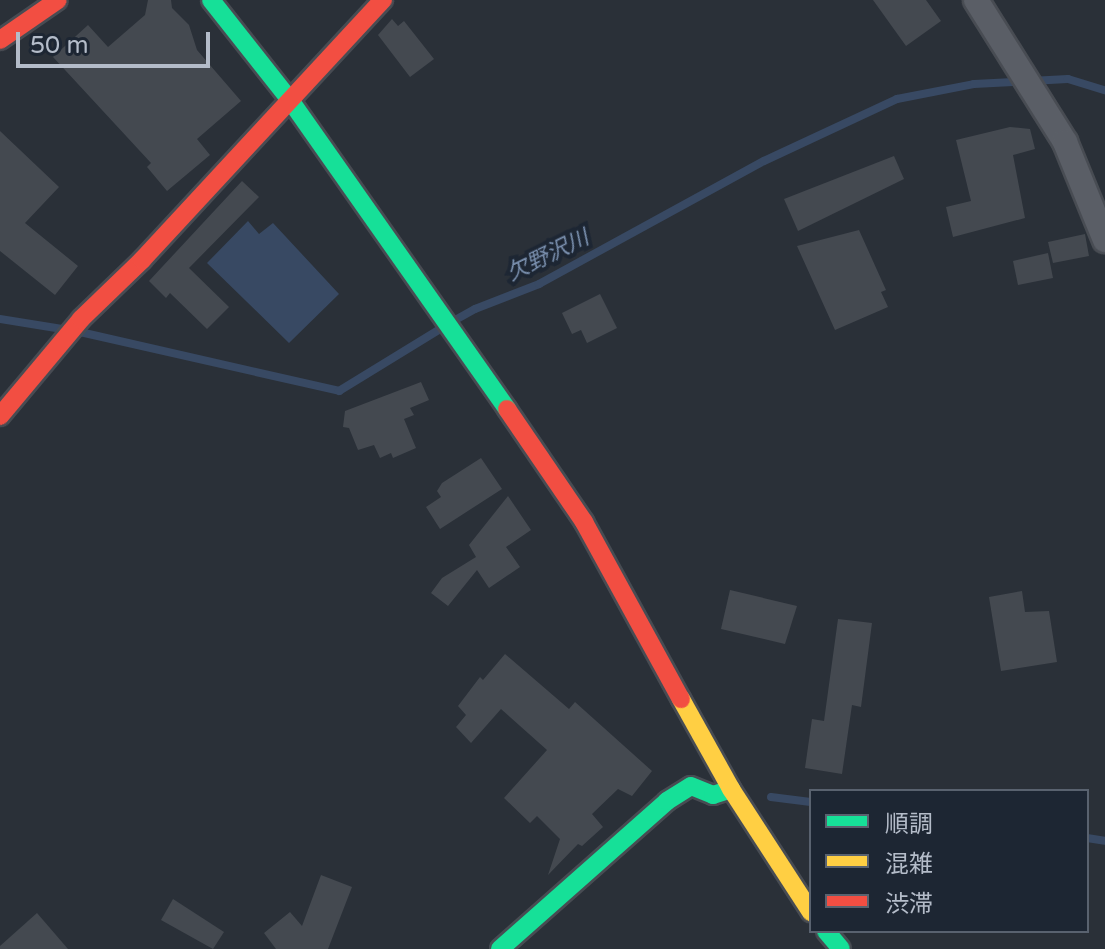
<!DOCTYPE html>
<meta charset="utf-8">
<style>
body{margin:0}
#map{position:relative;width:1105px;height:949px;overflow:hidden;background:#2a3038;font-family:"Varela Round","Noto Sans JP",sans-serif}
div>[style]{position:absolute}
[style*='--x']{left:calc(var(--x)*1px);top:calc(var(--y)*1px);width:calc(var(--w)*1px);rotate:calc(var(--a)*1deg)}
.water>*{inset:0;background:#384963}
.stream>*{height:8px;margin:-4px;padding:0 4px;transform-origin:4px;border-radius:4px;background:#384963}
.building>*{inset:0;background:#444950}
.roads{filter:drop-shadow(2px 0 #484c53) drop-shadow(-2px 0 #484c53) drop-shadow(0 2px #484c53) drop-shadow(0 -2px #484c53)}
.street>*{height:24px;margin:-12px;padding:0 12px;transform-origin:12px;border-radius:12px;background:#5a5e66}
.fast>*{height:18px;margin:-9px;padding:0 9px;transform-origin:9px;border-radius:9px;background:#16e098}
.slow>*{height:18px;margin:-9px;padding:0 9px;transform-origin:9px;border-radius:9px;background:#ffcf43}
.jam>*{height:18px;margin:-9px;padding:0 9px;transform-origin:9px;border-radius:9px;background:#f24e42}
span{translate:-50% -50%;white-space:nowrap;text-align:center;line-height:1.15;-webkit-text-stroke:8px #1d2633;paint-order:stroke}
.water-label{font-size:22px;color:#7c92b1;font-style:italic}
.legend{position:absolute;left:809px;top:789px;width:280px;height:144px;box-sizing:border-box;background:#1d2633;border:2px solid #59626f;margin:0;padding:10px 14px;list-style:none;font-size:24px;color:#b4bcc9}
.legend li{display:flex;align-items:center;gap:16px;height:40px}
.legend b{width:40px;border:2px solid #59626f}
.scale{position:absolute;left:16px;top:32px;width:194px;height:36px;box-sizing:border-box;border:4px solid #b4bcc9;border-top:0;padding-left:10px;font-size:24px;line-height:28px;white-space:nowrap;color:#b4bcc9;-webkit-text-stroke:6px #1d2633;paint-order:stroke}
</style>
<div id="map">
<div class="water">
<div style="clip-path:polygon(248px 221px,259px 234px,273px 223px,339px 294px,289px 343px,207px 263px)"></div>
</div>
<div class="stream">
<div style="--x:0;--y:319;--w:63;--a:9.2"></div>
<div style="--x:457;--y:319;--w:21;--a:-29"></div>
<div style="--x:475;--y:309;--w:69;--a:-21.3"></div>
<div style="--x:539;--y:284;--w:256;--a:-28.7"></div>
<div style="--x:764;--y:161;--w:147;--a:-25"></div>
<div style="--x:897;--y:99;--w:78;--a:-11"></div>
<div style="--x:974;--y:84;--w:94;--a:-3"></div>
<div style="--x:1068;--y:79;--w:39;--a:17"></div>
<div style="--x:80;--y:332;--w:266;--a:12.8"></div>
<div style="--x:339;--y:391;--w:121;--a:-31.5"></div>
<div style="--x:771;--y:797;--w:40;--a:7.1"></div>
<div style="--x:1087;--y:838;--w:18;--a:9"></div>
</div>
<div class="building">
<div style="clip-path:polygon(148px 0,171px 0,172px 8px,189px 25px,197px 50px,241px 101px,197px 139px,210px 155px,167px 191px,147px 167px,151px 163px,53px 57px,88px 25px,108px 47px,145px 15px)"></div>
<div style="clip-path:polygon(873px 0,926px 0,941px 21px,906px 46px)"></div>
<div style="clip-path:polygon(392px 19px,398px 26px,404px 21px,434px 59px,410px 77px,378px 35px)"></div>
<div style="clip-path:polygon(1010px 127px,1030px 129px,1035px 149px,1013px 155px,1025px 218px,953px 237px,946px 207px,971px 201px,956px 140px)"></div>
<div style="clip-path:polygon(0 131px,59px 187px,25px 223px,78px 266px,55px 295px,0 251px)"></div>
<div style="clip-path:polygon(894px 156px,904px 179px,798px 231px,784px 199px)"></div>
<div style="clip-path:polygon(242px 181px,259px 197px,189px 268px,229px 307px,207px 329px,170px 293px,166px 298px,149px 281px)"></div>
<div style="clip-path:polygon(859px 230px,886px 290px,881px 292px,888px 307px,835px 330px,797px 246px)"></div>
<div style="clip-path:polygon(1085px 234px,1089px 256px,1053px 263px,1048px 242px)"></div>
<div style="clip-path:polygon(1048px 253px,1053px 278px,1018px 285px,1013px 261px)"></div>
<div style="clip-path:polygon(600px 294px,617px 328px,587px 343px,581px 330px,572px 334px,562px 313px)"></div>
<div style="clip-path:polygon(421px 382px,429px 400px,410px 408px,414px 415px,404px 419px,416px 448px,393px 458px,391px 453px,380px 458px,374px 445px,358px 450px,349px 428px,343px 427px,345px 411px)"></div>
<div style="clip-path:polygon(481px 458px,502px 489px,440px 529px,426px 507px,441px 497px,437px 491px,442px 483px)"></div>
<div style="clip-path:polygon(508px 496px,531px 530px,506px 547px,520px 567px,489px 588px,477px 570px,448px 606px,431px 593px,442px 578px,476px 557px,469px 545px)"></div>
<div style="clip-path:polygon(730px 590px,797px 606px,785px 644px,721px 629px)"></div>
<div style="clip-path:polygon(1022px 591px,1025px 612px,1049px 611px,1057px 662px,1001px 671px,989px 597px)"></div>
<div style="clip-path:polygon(838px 619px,872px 623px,861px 707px,852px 705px,842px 774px,805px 768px,812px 719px,824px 721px)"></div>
<div style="clip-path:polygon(505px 654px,569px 709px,575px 702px,652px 771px,632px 796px,618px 789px,592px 814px,603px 827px,582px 846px,578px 844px,548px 875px,560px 839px,537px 816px,530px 823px,504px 798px,547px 750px,501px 709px,471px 743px,456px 727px,466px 715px,458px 706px,480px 677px,483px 680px)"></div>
<div style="clip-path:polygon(321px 875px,352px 887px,328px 949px,276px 949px,264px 933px,290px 912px,302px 926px)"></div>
<div style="clip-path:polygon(173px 899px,224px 932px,213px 949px,161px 920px)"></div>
<div style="clip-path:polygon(37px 913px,68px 949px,0 949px,0 946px)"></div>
</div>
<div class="roads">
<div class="street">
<div style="--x:976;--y:0;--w:168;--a:57.9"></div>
<div style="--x:1065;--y:142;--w:106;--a:67.8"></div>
</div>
<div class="fast">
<div style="--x:211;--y:0;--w:127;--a:51.7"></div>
<div style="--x:290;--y:100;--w:378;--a:54.9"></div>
<div style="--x:826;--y:931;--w:23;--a:50"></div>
<div style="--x:500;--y:949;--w:223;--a:-41.5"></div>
<div style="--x:667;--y:801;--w:28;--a:-32"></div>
<div style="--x:691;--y:786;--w:24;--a:22"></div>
<div style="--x:713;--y:795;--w:19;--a:-18"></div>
</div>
<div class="slow">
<div style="--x:681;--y:699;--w:103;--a:60.9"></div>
<div style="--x:731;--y:789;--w:147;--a:57"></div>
</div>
<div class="jam">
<div style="--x:0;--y:40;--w:70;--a:-34.6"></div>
<div style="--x:507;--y:409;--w:137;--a:55.7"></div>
<div style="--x:584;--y:522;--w:202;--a:61.3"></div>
<div style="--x:0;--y:416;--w:126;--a:-50.1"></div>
<div style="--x:81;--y:319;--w:85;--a:-44"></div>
<div style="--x:142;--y:260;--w:355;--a:-47.2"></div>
</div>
</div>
<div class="water-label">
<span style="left:548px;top:256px;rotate:-26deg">欠野沢川</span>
</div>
<ul class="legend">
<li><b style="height:10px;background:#16e098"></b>順調</li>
<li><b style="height:10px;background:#ffcf43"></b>混雑</li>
<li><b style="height:10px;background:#f24e42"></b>渋滞</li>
</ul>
<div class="scale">50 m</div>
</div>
